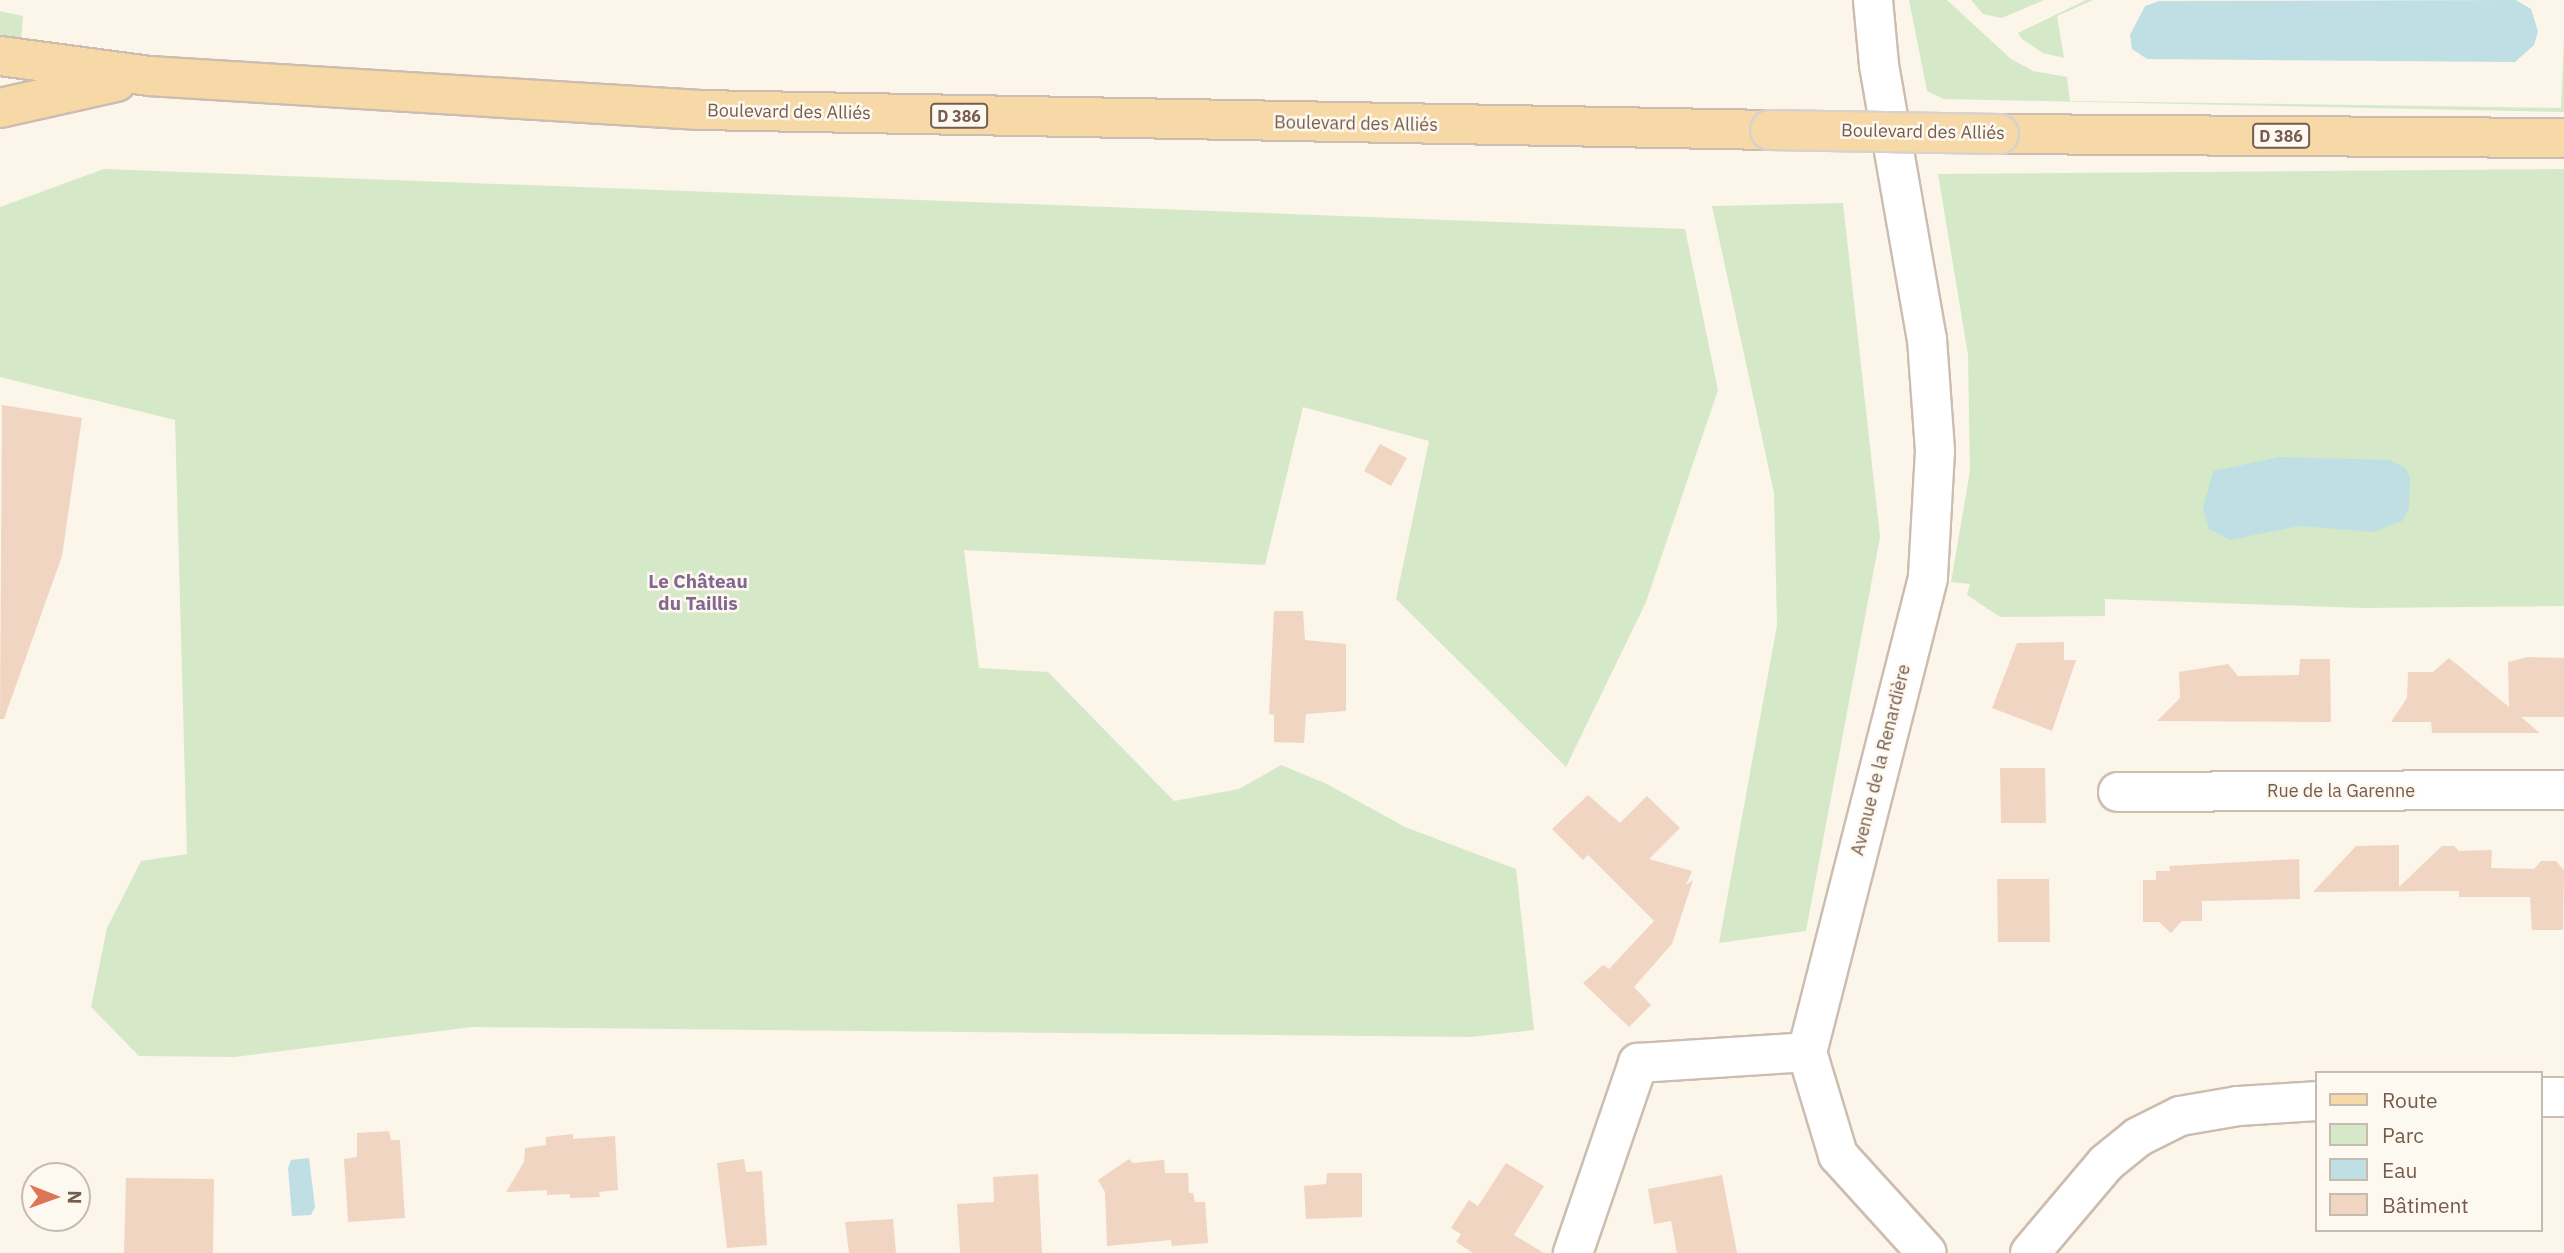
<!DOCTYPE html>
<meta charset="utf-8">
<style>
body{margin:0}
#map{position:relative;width:2564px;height:1253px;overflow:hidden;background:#fcf5ea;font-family:"IBM Plex Sans",sans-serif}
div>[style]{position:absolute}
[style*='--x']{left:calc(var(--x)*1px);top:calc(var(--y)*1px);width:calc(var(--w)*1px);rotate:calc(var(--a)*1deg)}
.green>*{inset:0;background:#d5e9c8}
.water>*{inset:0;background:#bfdfe5}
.building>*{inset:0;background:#f0d5c3}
.roads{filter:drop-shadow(2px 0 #cdbdb0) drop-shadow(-2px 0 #cdbdb0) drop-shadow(0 2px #cdbdb0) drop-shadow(0 -2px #cdbdb0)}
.minor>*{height:38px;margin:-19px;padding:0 19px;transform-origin:19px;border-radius:19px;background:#fff}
.tertiary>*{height:38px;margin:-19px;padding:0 19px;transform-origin:19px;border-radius:19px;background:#fff}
.primary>*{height:38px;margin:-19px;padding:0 19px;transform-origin:19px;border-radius:19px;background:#f6d9a6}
.bridges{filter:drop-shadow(2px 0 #d8d1cd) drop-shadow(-2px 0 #d8d1cd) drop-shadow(0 2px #d8d1cd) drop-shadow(0 -2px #d8d1cd)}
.primary-bridge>*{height:38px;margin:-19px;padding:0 19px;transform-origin:19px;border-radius:19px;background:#f6d9a6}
span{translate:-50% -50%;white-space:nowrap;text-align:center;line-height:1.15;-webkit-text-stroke:5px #fef9f0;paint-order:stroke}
.shield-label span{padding:2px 5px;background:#fef9f0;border:2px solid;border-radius:5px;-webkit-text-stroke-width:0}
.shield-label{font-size:16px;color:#755c4e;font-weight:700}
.street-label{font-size:18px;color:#755c4e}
.neighbourhood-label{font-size:19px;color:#836691;font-weight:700}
.legend{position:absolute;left:2315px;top:1071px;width:228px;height:161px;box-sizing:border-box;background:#fef9f0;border:2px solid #c7baaf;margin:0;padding:9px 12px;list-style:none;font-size:21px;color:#755c4e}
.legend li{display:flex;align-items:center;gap:14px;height:35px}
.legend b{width:35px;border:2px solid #c7baaf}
.north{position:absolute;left:21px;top:1162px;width:70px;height:70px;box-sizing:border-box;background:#fef9f0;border:2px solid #c7baaf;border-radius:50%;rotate:91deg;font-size:19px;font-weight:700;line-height:28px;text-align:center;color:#755c4e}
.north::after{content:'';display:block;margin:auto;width:24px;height:32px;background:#de7556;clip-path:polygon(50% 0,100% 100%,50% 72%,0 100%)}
</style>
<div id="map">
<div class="green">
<div style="clip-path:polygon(1909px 0,1947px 0,2011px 59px,2033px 71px,2067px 77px,2070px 101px,2561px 108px,2564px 38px,2564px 112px,1944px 99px,1927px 91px)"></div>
<div style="clip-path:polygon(1971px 0,2044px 0,2002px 18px,1983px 14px)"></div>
<div style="clip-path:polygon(2086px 0,2093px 0,2057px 16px,2064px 58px,2043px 53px,2022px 39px,2018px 33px)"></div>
<div style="clip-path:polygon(0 11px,23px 16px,21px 40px,0 37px)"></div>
<div style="clip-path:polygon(104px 169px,1685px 229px,1718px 390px,1646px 602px,1566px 767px,1396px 599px,1429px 441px,1303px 407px,1265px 565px,964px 550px,979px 668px,1048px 672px,1174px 801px,1239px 789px,1281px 765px,1327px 784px,1405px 827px,1516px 869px,1534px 1030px,1470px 1037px,472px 1027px,235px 1057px,139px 1056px,91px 1007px,107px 928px,141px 861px,187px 854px,175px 420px,0 377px,0 207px)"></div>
<div style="clip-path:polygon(2564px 169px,2564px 606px,2363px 608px,2105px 599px,2105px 616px,2000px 617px,1967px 595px,1970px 584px,1951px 582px,1970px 471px,1968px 355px,1938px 174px)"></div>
<div style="clip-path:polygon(1843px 203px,1880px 537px,1806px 931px,1719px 943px,1777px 625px,1774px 493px,1712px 206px)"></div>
</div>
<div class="water">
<div style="clip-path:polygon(2516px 0,2531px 9px,2538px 31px,2534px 45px,2515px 62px,2147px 59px,2132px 49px,2130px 35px,2145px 6px,2159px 1px)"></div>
<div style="clip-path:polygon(2280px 457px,2390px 460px,2405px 468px,2410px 477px,2409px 509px,2402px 521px,2373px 532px,2299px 526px,2230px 540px,2209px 529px,2203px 508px,2213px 471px)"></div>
<div style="clip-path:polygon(309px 1158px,315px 1207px,311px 1215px,292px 1216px,288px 1168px,291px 1160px)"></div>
</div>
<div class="building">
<div style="clip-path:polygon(2px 405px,82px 418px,62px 556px,4px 719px,0 719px)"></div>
<div style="clip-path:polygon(1380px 444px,1407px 458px,1391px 486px,1364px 471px)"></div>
<div style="clip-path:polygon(1274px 611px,1303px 611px,1305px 640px,1346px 644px,1346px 711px,1306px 714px,1304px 743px,1274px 742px,1274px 715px,1269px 714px)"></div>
<div style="clip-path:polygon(2064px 642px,2064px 660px,2076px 660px,2052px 731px,1992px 708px,2017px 643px)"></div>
<div style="clip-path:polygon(2528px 657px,2564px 658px,2564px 717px,2521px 717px,2540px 733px,2432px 733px,2431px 722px,2391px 722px,2407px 698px,2408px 672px,2433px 672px,2449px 658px,2509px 707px,2508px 662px)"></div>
<div style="clip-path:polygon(2300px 659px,2330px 659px,2331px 722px,2157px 721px,2180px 698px,2179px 672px,2228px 664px,2238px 676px,2299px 675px)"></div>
<div style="clip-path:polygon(2000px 768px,2045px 768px,2046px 823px,2001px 823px)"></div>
<div style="clip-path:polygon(1588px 795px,1620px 823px,1647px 796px,1680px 828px,1649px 859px,1692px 871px,1686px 885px,1693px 880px,1672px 944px,1634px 987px,1651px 1005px,1629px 1027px,1583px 983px,1603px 965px,1609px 969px,1654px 921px,1588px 855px,1583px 860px,1552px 829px)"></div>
<div style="clip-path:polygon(2399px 845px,2399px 887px,2442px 846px,2454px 846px,2459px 851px,2492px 850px,2491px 868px,2534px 869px,2541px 861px,2556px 861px,2564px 870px,2563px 930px,2532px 930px,2530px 897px,2459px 897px,2459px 891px,2437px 891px,2313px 892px,2356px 846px)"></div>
<div style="clip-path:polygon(2299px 859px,2300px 899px,2202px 901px,2202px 921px,2182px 921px,2171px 933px,2159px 922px,2143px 922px,2143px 880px,2156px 880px,2156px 871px,2170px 871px,2169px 866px)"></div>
<div style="clip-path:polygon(1997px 879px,2049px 879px,2050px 942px,1998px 942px)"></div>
<div style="clip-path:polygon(389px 1131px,391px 1140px,400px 1140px,405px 1218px,348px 1222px,344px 1159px,357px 1157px,357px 1133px)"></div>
<div style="clip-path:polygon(573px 1134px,573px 1139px,615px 1136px,618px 1190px,599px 1192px,600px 1197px,570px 1198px,570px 1194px,547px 1195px,547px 1190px,506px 1192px,524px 1162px,525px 1148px,546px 1145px,546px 1137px)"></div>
<div style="clip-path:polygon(744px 1159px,746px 1172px,762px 1171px,767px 1245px,727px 1248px,717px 1163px)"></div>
<div style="clip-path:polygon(1129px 1159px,1133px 1163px,1164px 1160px,1165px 1173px,1188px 1173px,1189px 1193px,1193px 1193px,1195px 1202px,1205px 1202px,1208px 1243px,1172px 1246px,1171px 1240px,1107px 1246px,1105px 1192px,1098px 1180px)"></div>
<div style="clip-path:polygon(1506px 1163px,1544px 1186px,1514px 1235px,1544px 1253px,1473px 1253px,1456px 1242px,1461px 1234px,1451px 1228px,1469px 1200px,1478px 1206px)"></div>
<div style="clip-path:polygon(1327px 1173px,1362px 1173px,1362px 1217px,1306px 1219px,1304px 1186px,1326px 1184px)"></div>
<div style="clip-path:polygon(1038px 1174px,1042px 1253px,960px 1253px,957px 1204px,994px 1202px,993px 1177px)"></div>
<div style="clip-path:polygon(1722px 1175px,1737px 1253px,1677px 1253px,1671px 1221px,1654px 1224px,1648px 1189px)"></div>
<div style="clip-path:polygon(126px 1178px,214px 1179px,213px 1253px,124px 1253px)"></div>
<div style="clip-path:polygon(893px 1219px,896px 1253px,849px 1253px,845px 1222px)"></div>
</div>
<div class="roads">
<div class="minor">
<div style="--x:2118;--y:792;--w:446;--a:-0.3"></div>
<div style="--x:2541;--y:1097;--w:23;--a:0"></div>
<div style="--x:1573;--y:1253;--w:201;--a:-71.1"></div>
<div style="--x:1638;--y:1063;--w:169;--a:-3.7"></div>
<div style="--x:2030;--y:1253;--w:118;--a:-49.8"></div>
<div style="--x:2106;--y:1163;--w:41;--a:-39.1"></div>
<div style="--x:2138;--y:1137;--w:47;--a:-26.6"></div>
<div style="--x:2180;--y:1116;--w:59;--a:-9.8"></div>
<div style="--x:2238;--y:1106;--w:79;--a:-3.6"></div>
</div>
<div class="tertiary">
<div style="--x:1873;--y:0;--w:65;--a:84.7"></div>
<div style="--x:1879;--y:65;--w:278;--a:80.1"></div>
<div style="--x:1927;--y:339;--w:112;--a:85.9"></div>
<div style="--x:1935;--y:451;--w:127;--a:93.2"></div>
<div style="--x:1928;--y:578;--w:489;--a:104.3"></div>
<div style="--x:1807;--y:1052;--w:108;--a:73.2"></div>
<div style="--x:1838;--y:1155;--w:132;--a:47.8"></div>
</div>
<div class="primary">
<div style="--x:0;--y:56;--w:150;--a:7.6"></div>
<div style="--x:149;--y:76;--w:552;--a:3.53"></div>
<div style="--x:700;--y:110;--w:1070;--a:1.07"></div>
<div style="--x:0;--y:108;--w:119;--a:-12.6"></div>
<div style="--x:1999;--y:134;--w:565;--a:0.41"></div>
</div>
</div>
<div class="bridges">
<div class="primary-bridge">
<div style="--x:1770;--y:130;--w:229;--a:1"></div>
</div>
</div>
<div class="shield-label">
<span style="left:959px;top:116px">D 386</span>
<span style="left:2281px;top:136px">D 386</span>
</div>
<div class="street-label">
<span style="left:789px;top:112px;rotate:1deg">Boulevard des Alliés</span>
<span style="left:1356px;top:124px;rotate:1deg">Boulevard des Alliés</span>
<span style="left:1923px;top:132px;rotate:1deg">Boulevard des Alliés</span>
<span style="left:1881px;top:760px;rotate:-76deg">Avenue de la Renardière</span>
<span style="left:2341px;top:791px">Rue de la Garenne</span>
</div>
<div class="neighbourhood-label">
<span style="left:698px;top:593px">Le Château<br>du Taillis</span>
</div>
<ul class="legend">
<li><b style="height:9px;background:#f6d9a6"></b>Route</li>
<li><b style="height:19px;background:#d5e9c8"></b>Parc</li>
<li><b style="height:19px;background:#bfdfe5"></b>Eau</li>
<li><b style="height:19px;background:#f0d5c3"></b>Bâtiment</li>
</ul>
<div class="north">N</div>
</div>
